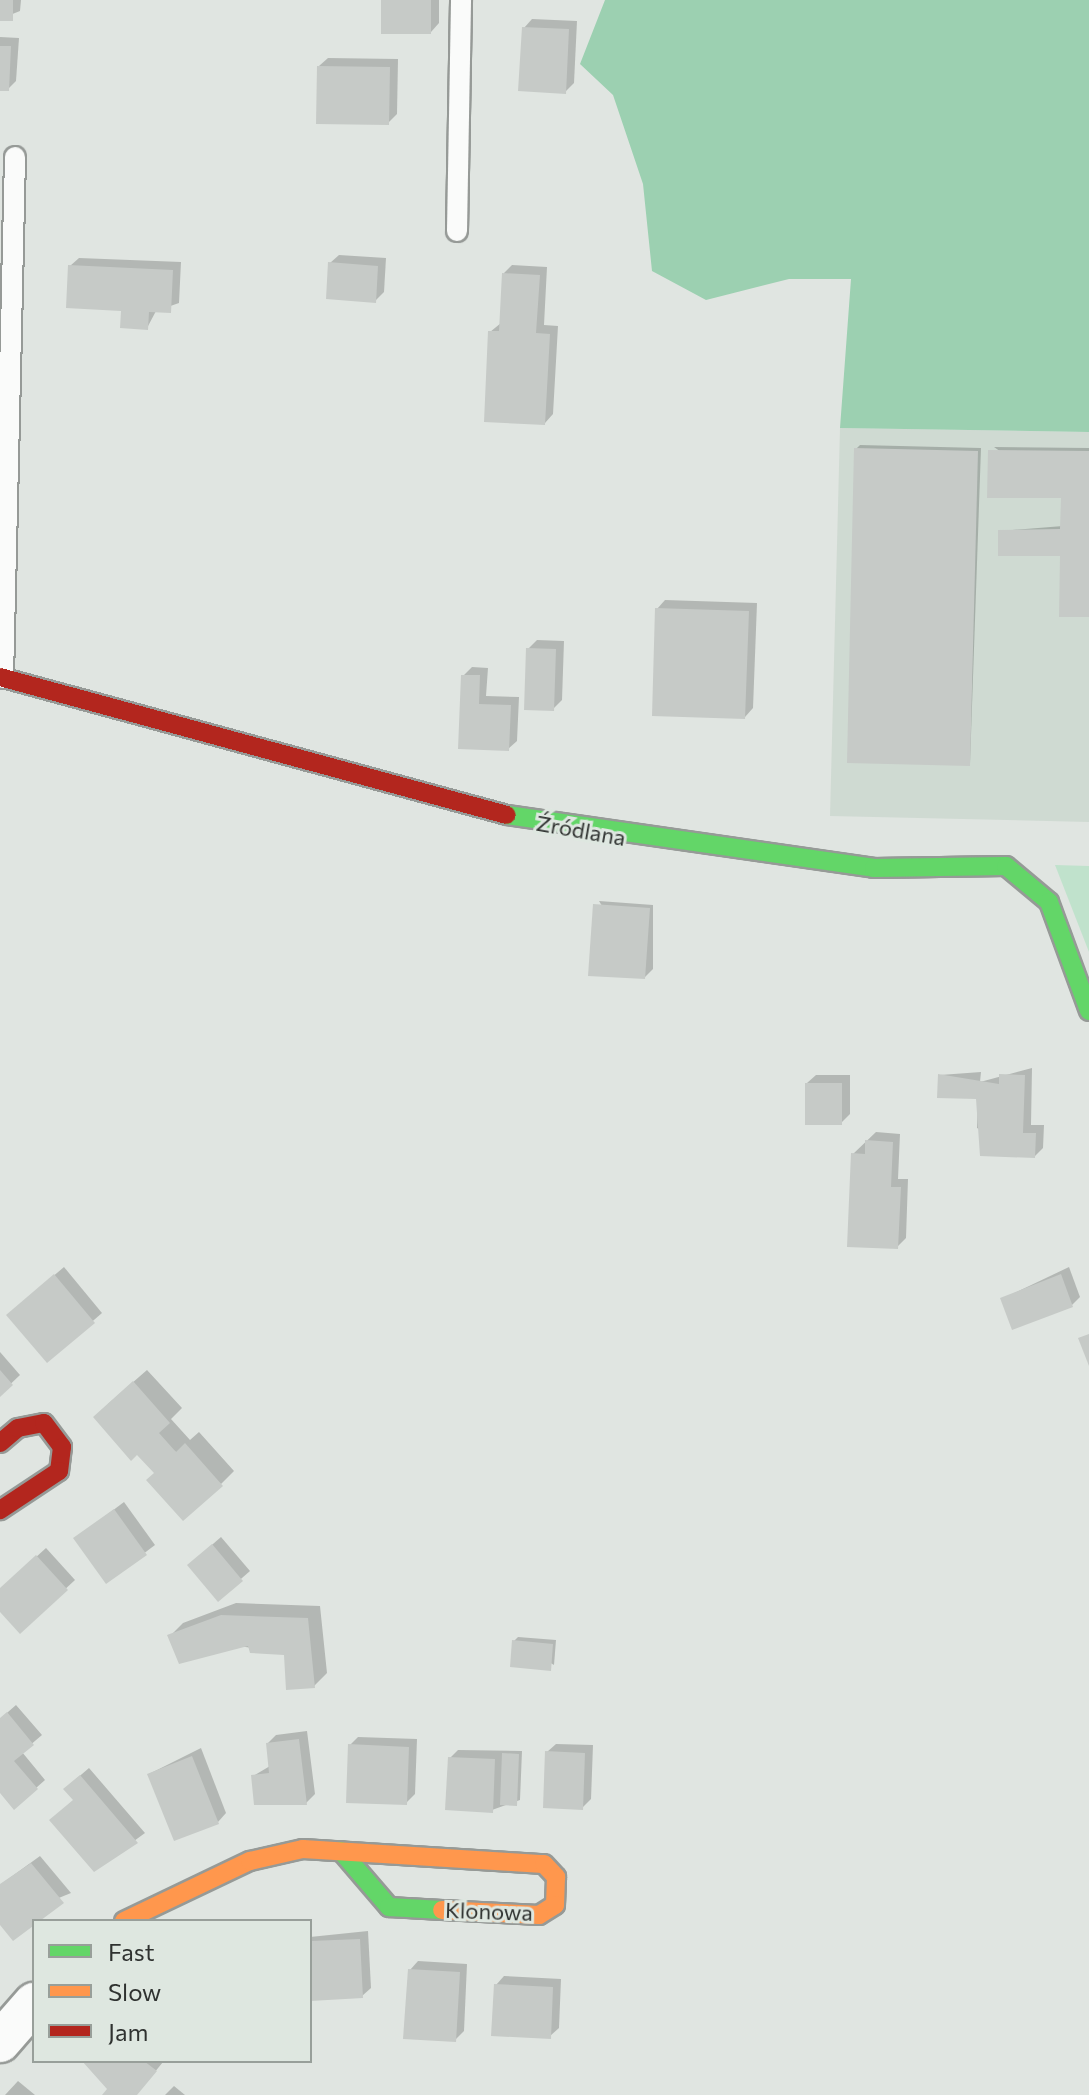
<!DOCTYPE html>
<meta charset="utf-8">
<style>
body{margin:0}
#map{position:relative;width:1089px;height:2095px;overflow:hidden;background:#e0e5e1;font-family:Commissioner,sans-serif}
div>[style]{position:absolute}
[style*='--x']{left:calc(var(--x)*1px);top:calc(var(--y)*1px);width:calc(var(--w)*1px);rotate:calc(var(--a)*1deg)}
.built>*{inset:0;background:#cfdad2}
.green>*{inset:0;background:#c0e2cc}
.forest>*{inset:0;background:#9cd0b1}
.shadow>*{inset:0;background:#0003}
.building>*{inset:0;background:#c6cac7}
.roads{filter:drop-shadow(2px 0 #969a97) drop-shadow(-2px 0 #969a97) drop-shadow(0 2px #969a97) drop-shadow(0 -2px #969a97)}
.lane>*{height:20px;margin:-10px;padding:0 10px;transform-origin:10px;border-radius:10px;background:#fafbfa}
.street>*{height:40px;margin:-20px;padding:0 20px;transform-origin:20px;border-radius:20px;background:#fafbfa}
.fast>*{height:18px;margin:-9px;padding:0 9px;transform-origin:9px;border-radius:9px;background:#63d668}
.slow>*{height:18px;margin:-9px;padding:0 9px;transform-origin:9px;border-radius:9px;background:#ff974d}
.jam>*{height:18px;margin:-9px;padding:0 9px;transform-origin:9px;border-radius:9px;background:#b3261e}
span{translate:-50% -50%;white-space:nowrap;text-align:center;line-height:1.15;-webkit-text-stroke:6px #dee7e0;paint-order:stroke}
.street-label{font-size:22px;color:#2f3230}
.legend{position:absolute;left:32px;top:1919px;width:280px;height:144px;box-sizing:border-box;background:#dee7e0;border:2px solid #989f9a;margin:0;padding:10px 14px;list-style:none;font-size:24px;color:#2f3230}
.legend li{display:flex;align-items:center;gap:16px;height:40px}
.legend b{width:40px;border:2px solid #989f9a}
</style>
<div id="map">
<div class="built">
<div style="clip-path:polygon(840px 428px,1089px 432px,1089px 822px,830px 816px)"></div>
</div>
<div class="green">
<div style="clip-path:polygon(1055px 865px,1089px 866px,1089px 952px)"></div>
</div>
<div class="forest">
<div style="clip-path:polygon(605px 0,1089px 0,1089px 432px,840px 428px,851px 279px,789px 279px,706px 300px,652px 271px,643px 184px,613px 95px,580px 64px)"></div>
</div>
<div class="shadow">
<div style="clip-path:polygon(0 0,21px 0,20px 11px,0 19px)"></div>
<div style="clip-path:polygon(383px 0,439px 0,439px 23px,431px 32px)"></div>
<div style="clip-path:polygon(532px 19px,577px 21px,574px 83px,565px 92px,524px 28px)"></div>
<div style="clip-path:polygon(0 37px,19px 38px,16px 81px,8px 89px,0 89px)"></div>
<div style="clip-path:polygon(328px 58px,398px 59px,397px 114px,388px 123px,319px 66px)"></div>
<div style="clip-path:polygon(339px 255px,386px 258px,384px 292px,375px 301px,330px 263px)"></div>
<div style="clip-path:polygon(79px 258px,181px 262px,179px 303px,156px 311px,147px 328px,70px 266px)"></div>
<div style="clip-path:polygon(512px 265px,547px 267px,544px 325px,558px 326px,553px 414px,545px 423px,490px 332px,501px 323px,504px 273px)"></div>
<div style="clip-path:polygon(860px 445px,981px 448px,970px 764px,856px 449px)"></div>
<div style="clip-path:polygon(994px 447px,1089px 448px,1089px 615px,1062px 554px,1000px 531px,1063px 526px,1063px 496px)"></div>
<div style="clip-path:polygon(665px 600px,757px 603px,753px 708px,745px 717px,657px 609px)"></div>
<div style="clip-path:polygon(537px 640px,564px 641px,562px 700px,553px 709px,528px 649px)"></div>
<div style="clip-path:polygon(472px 667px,488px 668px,486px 696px,519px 697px,517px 741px,508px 749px,460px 747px,463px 676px)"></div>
<div style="clip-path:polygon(599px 901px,653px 905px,653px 969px,645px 977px)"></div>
<div style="clip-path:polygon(1032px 1068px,1031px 1125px,1044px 1125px,1043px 1148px,1035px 1156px,977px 1128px,978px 1097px,940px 1075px,981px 1072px,980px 1082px)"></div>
<div style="clip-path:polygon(816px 1075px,850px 1075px,850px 1114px,841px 1123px,807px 1083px)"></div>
<div style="clip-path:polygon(876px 1132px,900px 1134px,898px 1179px,908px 1179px,906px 1238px,897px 1247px,853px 1154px)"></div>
<div style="clip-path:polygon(64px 1267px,102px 1313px,48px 1360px,17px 1307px)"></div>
<div style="clip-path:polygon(1069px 1267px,1080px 1297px,1072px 1305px,1002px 1299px)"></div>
<div style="clip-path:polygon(0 1352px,20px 1375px,0 1394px)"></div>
<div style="clip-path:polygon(147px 1370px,182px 1408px,171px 1419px,190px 1440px,199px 1432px,234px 1471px,221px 1484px,108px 1404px)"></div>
<div style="clip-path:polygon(124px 1502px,155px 1545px,106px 1582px,76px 1538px)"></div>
<div style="clip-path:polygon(221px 1537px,250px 1571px,218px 1599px,198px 1557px)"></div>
<div style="clip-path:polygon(46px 1548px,75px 1580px,20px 1631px,0 1609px,0 1590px)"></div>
<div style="clip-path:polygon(236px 1603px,320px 1606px,327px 1673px,314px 1686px,286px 1653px,170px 1636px,183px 1623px)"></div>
<div style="clip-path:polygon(518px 1637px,556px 1640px,554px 1665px,514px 1641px)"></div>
<div style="clip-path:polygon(16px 1705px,42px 1735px,22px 1752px,45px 1780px,36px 1788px,0 1790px,0 1719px)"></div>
<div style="clip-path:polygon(307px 1731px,315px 1794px,306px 1803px,253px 1776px,270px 1766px,268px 1743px,276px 1735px)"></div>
<div style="clip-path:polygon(358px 1737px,417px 1739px,415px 1794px,406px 1803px,350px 1745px)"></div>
<div style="clip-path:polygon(556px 1744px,593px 1745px,591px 1799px,582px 1808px,547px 1752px)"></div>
<div style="clip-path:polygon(201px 1748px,226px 1813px,218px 1822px,149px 1774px)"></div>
<div style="clip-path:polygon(458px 1750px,522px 1751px,520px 1800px,492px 1810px,450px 1758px)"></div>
<div style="clip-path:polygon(89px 1768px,145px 1833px,94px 1870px,51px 1820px,75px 1799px,75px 1780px)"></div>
<div style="clip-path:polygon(40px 1856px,71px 1893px,0 1922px,0 1885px)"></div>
<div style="clip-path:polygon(368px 1931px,371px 1988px,362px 1996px,310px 1999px,310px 1937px)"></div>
<div style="clip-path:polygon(418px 1961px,467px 1964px,464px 2031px,455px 2040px,410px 1970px)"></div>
<div style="clip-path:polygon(504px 1976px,561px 1979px,559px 2028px,550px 2036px,496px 1985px)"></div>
<div style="clip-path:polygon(84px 2061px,163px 2061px,163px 2062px,136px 2095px,104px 2095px,109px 2089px)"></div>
<div style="clip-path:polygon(18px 2081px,35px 2095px,5px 2095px)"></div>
<div style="clip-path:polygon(174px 2086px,185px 2095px,165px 2095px)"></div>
</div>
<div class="building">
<div style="clip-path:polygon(0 0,13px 0,13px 21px,0 21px)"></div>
<div style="clip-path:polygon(381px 0,431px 0,431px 34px,381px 34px)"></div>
<div style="clip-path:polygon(522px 27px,569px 29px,566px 94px,518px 91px)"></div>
<div style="clip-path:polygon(0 46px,11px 46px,9px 91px,0 91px)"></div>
<div style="clip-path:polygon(317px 66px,390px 67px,389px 125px,316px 124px)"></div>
<div style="clip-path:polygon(328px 262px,378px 266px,376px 303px,326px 299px)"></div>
<div style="clip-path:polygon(68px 265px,173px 270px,171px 313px,149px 312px,148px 330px,120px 328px,121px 311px,66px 308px)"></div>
<div style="clip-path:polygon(502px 273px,540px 275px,536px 333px,550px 334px,545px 425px,484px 422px,488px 331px,499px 331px)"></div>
<div style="clip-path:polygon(854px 448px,978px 451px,970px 766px,847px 763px)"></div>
<div style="clip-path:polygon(988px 450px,1089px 451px,1089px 617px,1059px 617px,1060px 556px,998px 556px,998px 530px,1060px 529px,1061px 498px,987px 498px)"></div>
<div style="clip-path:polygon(655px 608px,749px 611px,745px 719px,652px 716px)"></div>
<div style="clip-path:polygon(526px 648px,556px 649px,554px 711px,524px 710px)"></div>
<div style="clip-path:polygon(461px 675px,480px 675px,479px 704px,511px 705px,509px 751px,458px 749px)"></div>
<div style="clip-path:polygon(593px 904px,650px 908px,645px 979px,588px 976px)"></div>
<div style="clip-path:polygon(938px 1074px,999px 1084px,999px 1074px,1025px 1075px,1023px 1133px,1036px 1133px,1035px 1158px,980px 1156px,976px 1099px,937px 1098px)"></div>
<div style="clip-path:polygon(805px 1083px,842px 1083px,842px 1125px,805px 1125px)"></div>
<div style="clip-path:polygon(865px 1140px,893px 1142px,891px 1187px,901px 1187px,898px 1249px,847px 1247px,851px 1153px,865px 1154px)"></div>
<div style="clip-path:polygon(54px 1274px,95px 1323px,47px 1363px,6px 1315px)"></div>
<div style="clip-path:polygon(1061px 1274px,1073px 1307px,1012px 1330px,1000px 1298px)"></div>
<div style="clip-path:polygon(1089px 1334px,1089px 1366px,1078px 1338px)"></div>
<div style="clip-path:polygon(0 1370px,13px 1385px,0 1397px)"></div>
<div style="clip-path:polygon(133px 1381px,170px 1423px,159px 1433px,176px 1452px,185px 1443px,223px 1486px,183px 1521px,146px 1480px,154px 1473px,137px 1455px,131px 1461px,93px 1417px)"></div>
<div style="clip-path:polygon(114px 1509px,147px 1555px,106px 1584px,73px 1538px)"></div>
<div style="clip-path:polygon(212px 1544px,243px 1581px,218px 1602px,187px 1565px)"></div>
<div style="clip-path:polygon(36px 1555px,68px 1590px,20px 1634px,0 1612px,0 1588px)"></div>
<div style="clip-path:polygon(221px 1615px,308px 1618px,315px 1688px,286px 1690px,284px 1655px,250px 1653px,248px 1646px,179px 1664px,167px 1635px)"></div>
<div style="clip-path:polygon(512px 1640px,553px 1644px,551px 1671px,510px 1667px)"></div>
<div style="clip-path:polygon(7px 1712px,34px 1745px,14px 1761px,38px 1789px,14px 1810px,0 1793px,0 1718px)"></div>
<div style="clip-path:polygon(299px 1739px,307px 1805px,254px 1805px,251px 1775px,269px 1773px,266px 1743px)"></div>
<div style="clip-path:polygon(348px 1744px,409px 1747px,407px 1805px,346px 1803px)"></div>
<div style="clip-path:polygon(545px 1751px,585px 1753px,583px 1810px,543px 1808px)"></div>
<div style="clip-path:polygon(502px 1753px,519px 1754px,517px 1806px,500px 1805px)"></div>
<div style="clip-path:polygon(192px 1756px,219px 1824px,174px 1841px,147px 1774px)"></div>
<div style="clip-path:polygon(448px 1757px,495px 1759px,493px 1813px,445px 1810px)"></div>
<div style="clip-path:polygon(80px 1775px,138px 1843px,94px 1872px,49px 1820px,73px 1800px,63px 1789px)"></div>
<div style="clip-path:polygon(31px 1863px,64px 1903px,13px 1941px,0 1925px,0 1884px)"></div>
<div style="clip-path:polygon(360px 1939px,363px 1998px,310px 2001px,310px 1941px)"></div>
<div style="clip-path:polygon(408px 1969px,460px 1972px,456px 2042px,403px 2039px)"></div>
<div style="clip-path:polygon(494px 1984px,553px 1987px,551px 2039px,491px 2036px)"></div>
<div style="clip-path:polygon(82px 2061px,144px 2061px,157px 2071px,137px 2095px,102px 2095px,107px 2089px)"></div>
</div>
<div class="roads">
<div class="lane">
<div style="--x:457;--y:231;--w:231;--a:-89"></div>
<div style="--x:3;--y:678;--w:521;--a:-88.68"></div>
</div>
<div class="street">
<div style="--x:0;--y:2042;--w:52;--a:-48.9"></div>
</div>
<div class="fast">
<div style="--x:507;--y:815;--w:371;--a:8.2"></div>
<div style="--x:874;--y:868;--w:132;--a:-0.9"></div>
<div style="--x:1006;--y:866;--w:56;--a:39.9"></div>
<div style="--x:1049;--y:902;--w:116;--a:69.8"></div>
<div style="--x:341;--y:1851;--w:74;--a:49.4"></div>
<div style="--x:389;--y:1907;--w:53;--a:3.2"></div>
</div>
<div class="slow">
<div style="--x:124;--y:1921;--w:140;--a:-25.5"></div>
<div style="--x:250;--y:1861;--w:54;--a:-12.8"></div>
<div style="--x:303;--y:1849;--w:241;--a:3.6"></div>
<div style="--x:544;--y:1864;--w:18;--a:47"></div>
<div style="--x:556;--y:1877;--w:28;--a:92"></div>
<div style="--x:555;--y:1905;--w:19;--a:148"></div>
<div style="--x:539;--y:1915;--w:97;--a:-177"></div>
</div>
<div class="jam">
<div style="--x:0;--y:677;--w:525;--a:15.23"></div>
<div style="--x:0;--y:1443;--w:23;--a:-40"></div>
<div style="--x:18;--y:1428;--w:26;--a:-11"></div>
<div style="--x:44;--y:1423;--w:30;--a:53"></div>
<div style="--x:62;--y:1447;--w:24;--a:97"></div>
<div style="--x:59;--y:1471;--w:71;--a:146.5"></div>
</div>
</div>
<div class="street-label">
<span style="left:581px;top:830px;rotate:10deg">Źródlana</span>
<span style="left:489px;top:1911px;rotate:2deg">Klonowa</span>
</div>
<ul class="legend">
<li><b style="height:10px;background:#63d668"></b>Fast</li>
<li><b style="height:10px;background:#ff974d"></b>Slow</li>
<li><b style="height:10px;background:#b3261e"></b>Jam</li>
</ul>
</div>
